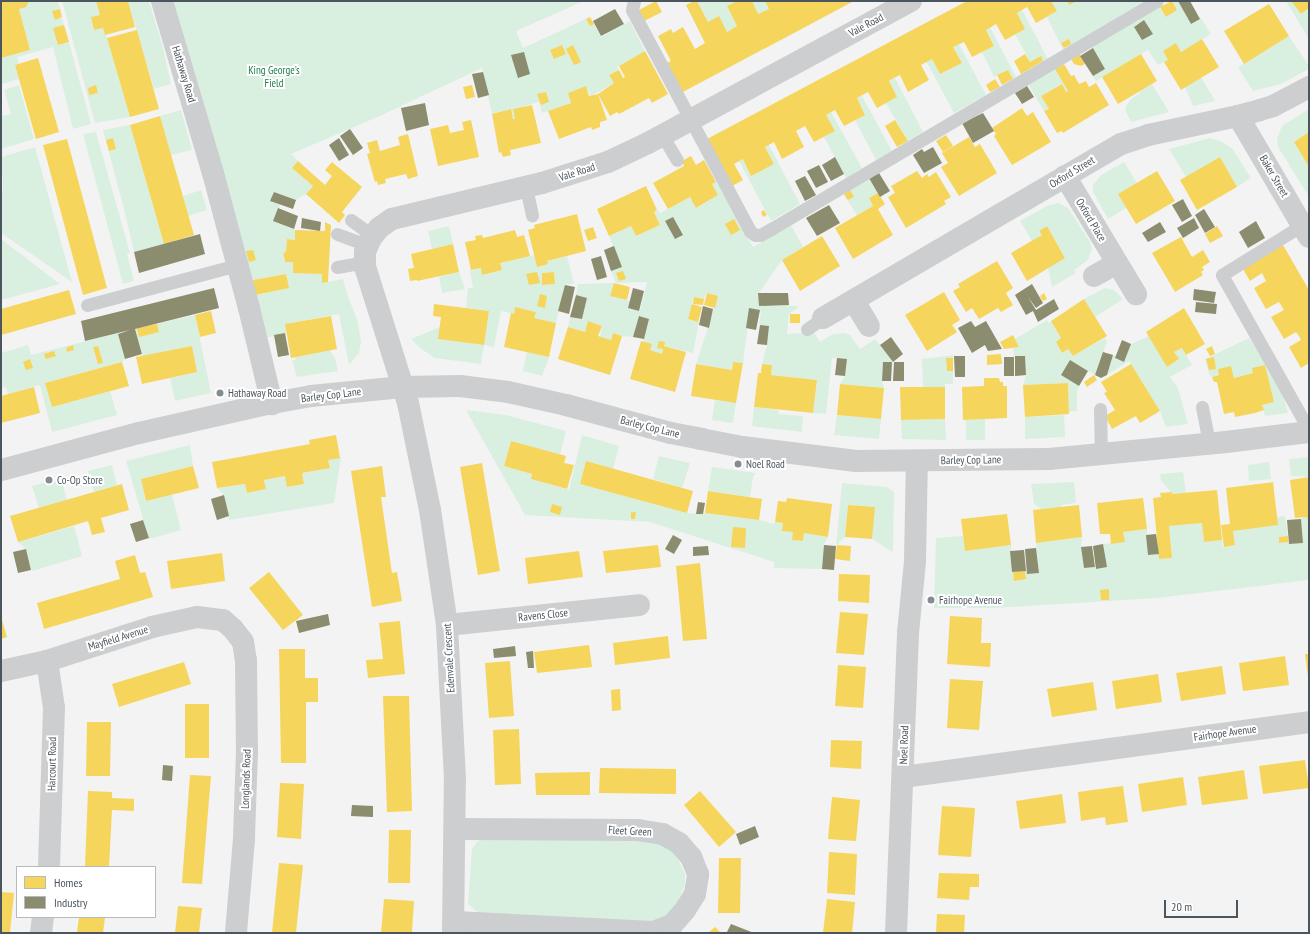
<!DOCTYPE html>
<style>
body{margin:0}
#map{position:relative;width:1310px;height:934px;overflow:hidden;background:#f3f3f3;font-family:"PT Sans Narrow",sans-serif}
div>[style]{position:absolute}
[style*='--x']{left:calc(var(--x)*1px);top:calc(var(--y)*1px);width:calc(var(--w)*1px);rotate:calc(var(--a)*1deg)}
.green>*{inset:0;background:#d9f0e1}
.homes>*{inset:0;background:#f6d55c}
.industry>*{inset:0;background:#8c8c6e}
.service>*{height:13px;margin:-6.5px;padding:0 6.5px;transform-origin:6.5px;border-radius:6.5px;background:#ccced0}
.minor>*{height:22px;margin:-11px;padding:0 11px;transform-origin:11px;border-radius:11px;background:#ccced0}
.dots>*{width:11px;height:11px;translate:-50% -50%;box-sizing:border-box;border:2px solid #fff;border-radius:50%}
span{translate:-50% -50%;white-space:nowrap;text-align:center;line-height:1.15;-webkit-text-stroke:4px #fff;paint-order:stroke}
.street-label{font-size:11px;color:#4a555e}
.park-label{font-size:11px;color:#1c7e4b}
.poi-label{font-size:11px;color:#4a555e}
.left{translate:0 -50%;text-align:left}
.frame{position:absolute;inset:0;border:2px solid #4a555e;pointer-events:none}
.legend{position:absolute;left:16px;top:866px;width:140px;height:52px;box-sizing:border-box;background:#fff;border:1px solid #b7bbbf;margin:0;padding:5px 7px;list-style:none;font-size:12px;color:#4a555e}
.legend li{display:flex;align-items:center;gap:8px;height:20px}
.legend b{width:20px;border:1px solid #b7bbbf}
.scale{position:absolute;left:1164px;top:900px;width:74px;height:18px;box-sizing:border-box;border:2px solid #4a555e;border-top:0;padding-left:5px;font-size:12px;line-height:14px;white-space:nowrap;color:#4a555e;-webkit-text-stroke:3px #fff;paint-order:stroke}
</style>
<div id="map">
<div class="green">
<div style="clip-path:polygon(28px 1px,58px 1px,60px 9px,53px 11px,55px 19px,62px 18px,64px 25px,54px 28px,58px 45px,69px 42px,91px 124px,73px 129px,53px 47px,17px 57px,19px 63px,15px 65px,19px 79px,2px 84px,1px 81px,1px 58px,30px 50px,19px 9px,26px 7px)"></div>
<div style="clip-path:polygon(62px 1px,96px 1px,100px 15px,91px 17px,94px 30px,103px 28px,107px 38px,130px 117px,95px 123px)"></div>
<div style="clip-path:polygon(128px 1px,149px 1px,162px 44px,171px 84px,154px 89px)"></div>
<div style="clip-path:polygon(171px 1px,584px 1px,516px 31px,523px 48px,590px 17px,601px 37px,630px 21px,645px 51px,617px 67px,619px 70px,609px 75px,614px 83px,591px 96px,586px 87px,568px 93px,571px 103px,542px 113px,539px 102px,514px 109px,515px 119px,513px 119px,510px 109px,492px 114px,482px 68px,382px 115px,291px 154px,298px 161px,292px 168px,313px 186px,306px 194px,296px 200px,274px 192px,271px 201px,280px 205px,274px 221px,295px 230px,295px 240px,287px 239px,286px 251px,283px 254px,283px 259px,285px 262px,293px 262px,293px 273px,322px 274px,322px 283px,343px 279px,347px 294px,358px 322px,361px 342px,359px 353px,349px 365px,339px 314px,285px 324px,287px 333px,266px 338px,255px 295px,288px 288px,286px 274px,253px 280px)"></div>
<div style="clip-path:polygon(697px 1px,737px 1px,727px 6px,737px 26px,727px 32px,719px 17px,708px 22px)"></div>
<div style="clip-path:polygon(752px 1px,765px 1px,769px 9px,758px 14px)"></div>
<div style="clip-path:polygon(1051px 1px,1067px 1px,1069px 5px,1077px 1px,1140px 1px,1141px 3px,1063px 50px,1047px 17px,1057px 11px)"></div>
<div style="clip-path:polygon(evenodd,1172px 1px,1178px 1px,1191px 24px,1201px 18px,1211px 34px,1181px 52px,1176px 44px,1163px 51px,1168px 60px,1158px 65px,1148px 50px,1096px 81px,1093px 76px,1105px 69px,1092px 47px,1160px 7px,1166px 17px,1177px 10px,1172px 1px,1144px 20px,1152px 34px,1142px 40px,1134px 27px,1144px 20px)"></div>
<div style="clip-path:polygon(1286px 1px,1291px 1px,1301px 14px,1309px 8px,1309px 39px)"></div>
<div style="clip-path:polygon(1022px 10px,1048px 59px,1043px 62px,1041px 57px,1030px 62px,1015px 34px,1025px 29px,1017px 13px)"></div>
<div style="clip-path:polygon(990px 27px,1016px 77px,1013px 79px,1008px 70px,994px 77px,982px 52px,994px 45px,986px 30px)"></div>
<div style="clip-path:polygon(1289px 36px,1309px 66px,1309px 69px,1281px 84px,1253px 91px,1238px 67px)"></div>
<div style="clip-path:polygon(959px 44px,986px 95px,954px 113px,926px 61px,932px 59px,940px 74px,962px 63px,953px 47px)"></div>
<div style="clip-path:polygon(1055px 68px,1068px 91px,1066px 92px,1061px 84px,1041px 96px,1049px 109px,1044px 111px,1028px 84px)"></div>
<div style="clip-path:polygon(1201px 77px,1215px 101px,1193px 106px,1185px 87px)"></div>
<div style="clip-path:polygon(895px 78px,923px 132px,908px 141px,886px 103px,897px 97px,889px 81px)"></div>
<div style="clip-path:polygon(1152px 84px,1169px 112px,1131px 122px,1125px 110px,1127px 105px,1130px 100px,1140px 93px,1139px 92px)"></div>
<div style="clip-path:polygon(19px 85px,34px 139px,1px 149px,1px 116px,11px 114px,4px 90px)"></div>
<div style="clip-path:polygon(862px 96px,892px 151px,876px 160px,855px 120px,865px 114px,857px 98px)"></div>
<div style="clip-path:polygon(1309px 109px,1309px 132px,1294px 142px,1309px 167px,1308px 195px,1278px 147px,1277px 139px,1282px 126px)"></div>
<div style="clip-path:polygon(181px 110px,192px 150px,171px 155px,160px 116px)"></div>
<div style="clip-path:polygon(831px 112px,862px 168px,846px 178px,824px 137px,834px 131px,826px 115px)"></div>
<div style="clip-path:polygon(130px 125px,164px 244px,134px 252px,125px 213px,103px 130px)"></div>
<div style="clip-path:polygon(96px 132px,130px 253px,127px 254px,134px 281px,123px 284px,83px 134px)"></div>
<div style="clip-path:polygon(1210px 138px,1220px 141px,1232px 148px,1251px 178px,1237px 187px,1220px 157px,1186px 177px,1169px 149px)"></div>
<div style="clip-path:polygon(769px 145px,800px 204px,771px 221px,739px 161px,743px 159px,751px 175px,774px 164px,765px 147px)"></div>
<div style="clip-path:polygon(35px 147px,72px 282px,1px 233px,1px 201px,3px 188px,1px 157px)"></div>
<div style="clip-path:polygon(1124px 162px,1137px 183px,1126px 208px,1108px 219px,1093px 192px,1093px 185px,1101px 175px)"></div>
<div style="clip-path:polygon(870px 178px,878px 193px,869px 198px,873px 206px,857px 215px,843px 194px)"></div>
<div style="clip-path:polygon(716px 182px,753px 247px,791px 225px,803px 247px,782px 260px,759px 293px,759px 306px,789px 305px,799px 307px,789px 314px,787px 334px,814px 332px,820px 342px,833px 334px,844px 333px,850px 335px,860px 349px,875px 339px,893px 362px,883px 362px,882px 381px,884px 388px,840px 384px,845px 376px,847px 359px,832px 358px,826px 414px,813px 413px,817px 380px,771px 375px,772px 365px,762px 364px,767px 345px,769px 326px,759px 325px,761px 311px,750px 308px,743px 363px,733px 362px,732px 370px,696px 364px,718px 296px,706px 293px,704px 299px,694px 297px,688px 319px,699px 322px,693px 353px,665px 346px,662px 354px,650px 350px,643px 342px,649px 319px,639px 316px,633px 337px,622px 336px,613px 333px,611px 340px,600px 337px,602px 326px,588px 321px,585px 332px,568px 327px,570px 317px,582px 319px,587px 299px,576px 295px,578px 284px,614px 283px,610px 296px,630px 301px,628px 308px,640px 311px,647px 282px,616px 283px,611px 271px,622px 267px,609px 236px,631px 226px,636px 236px,660px 225px,654px 212px,658px 210px,660px 213px,690px 197px,697px 208px,718px 195px,712px 184px)"></div>
<div style="clip-path:polygon(201px 190px,207px 210px,188px 216px,183px 196px)"></div>
<div style="clip-path:polygon(1058px 203px,1068px 208px,1072px 214px,1090px 242px,1092px 249px,1088px 260px,1074px 270px,1076px 273px,1052px 287px,1048px 268px,1065px 257px,1047px 226px,1039px 231px,1042px 235px,1032px 241px,1020px 221px,1047px 206px)"></div>
<div style="clip-path:polygon(449px 226px,453px 244px,432px 249px,428px 231px)"></div>
<div style="clip-path:polygon(1px 239px,60px 284px,1px 300px)"></div>
<div style="clip-path:polygon(evenodd,534px 255px,537px 266px,547px 261px,567px 256px,574px 284px,565px 284px,556px 323px,534px 318px,535px 312px,515px 307px,514px 314px,501px 311px,494px 347px,484px 345px,481px 364px,435px 358px,420px 348px,411px 339px,440px 327px,439px 339px,484px 345px,489px 311px,466px 308px,468px 288px,473px 288px,470px 271px,481px 268px,483px 275px,502px 270px,500px 263px,534px 255px,554px 272px,555px 284px,543px 285px,542px 273px,554px 272px)"></div>
<div style="clip-path:polygon(459px 272px,465px 289px,442px 293px,439px 277px)"></div>
<div style="clip-path:polygon(1105px 288px,1114px 290px,1123px 299px,1095px 317px,1084px 299px)"></div>
<div style="clip-path:polygon(195px 315px,211px 393px,175px 401px,170px 378px,197px 372px,192px 346px,143px 356px,135px 329px)"></div>
<div style="clip-path:polygon(1047px 320px,1049px 323px,1051px 321px,1061px 338px,1056px 342px,1062px 353px,1068px 349px,1073px 356px,1105px 338px,1107px 342px,1095px 375px,1070px 360px,1061px 375px,1079px 386px,1077px 393px,1077px 411px,1069px 412px,1068px 383px,1023px 385px,1026px 375px,1025px 356px,1014px 357px,1013px 348px,1019px 347px,1015px 339px)"></div>
<div style="clip-path:polygon(118px 333px,125px 359px,122px 362px,45px 383px,52px 407px,110px 391px,117px 415px,52px 432px,40px 385px,8px 394px,6px 387px,1px 388px,1px 353px,28px 345px,31px 355px)"></div>
<div style="clip-path:polygon(1149px 336px,1167px 366px,1178px 360px,1174px 352px,1182px 348px,1192px 365px,1170px 377px,1178px 388px,1188px 424px,1166px 427px,1160px 411px,1129px 361px,1107px 375px,1113px 355px,1116px 356px,1115px 359px,1124px 362px,1131px 344px)"></div>
<div style="clip-path:polygon(1249px 338px,1271px 371px,1283px 395px,1288px 413px,1265px 416px,1262px 405px,1273px 402px,1265px 365px,1253px 373px,1234px 378px,1231px 366px,1219px 375px,1210px 377px,1205px 359px)"></div>
<div style="clip-path:polygon(330px 350px,335px 358px,338px 371px,297px 377px,292px 360px,296px 360px,295px 357px)"></div>
<div style="clip-path:polygon(527px 352px,549px 357px,542px 376px,523px 371px)"></div>
<div style="clip-path:polygon(953px 355px,953px 358px,946px 358px,947px 371px,953px 371px,953px 384px,945px 384px,945px 387px,923px 387px,922px 359px)"></div>
<div style="clip-path:polygon(715px 400px,736px 403px,733px 423px,712px 420px)"></div>
<div style="clip-path:polygon(754px 407px,778px 410px,779px 414px,803px 416px,802px 432px,752px 426px)"></div>
<div style="clip-path:polygon(466px 410px,506px 415px,566px 431px,560px 455px,511px 441px,504px 466px,532px 474px,531px 479px,569px 490px,582px 435px,619px 446px,613px 469px,586px 461px,580px 484px,687px 513px,703px 514px,705px 513px,759px 520px,774px 524px,775px 522px,783px 523px,783px 531px,793px 532px,793px 540px,803px 541px,804px 533px,828px 537px,824px 545px,822px 569px,774px 568px,774px 562px,650px 522px,525px 515px)"></div>
<div style="clip-path:polygon(837px 415px,881px 419px,879px 439px,834px 435px)"></div>
<div style="clip-path:polygon(1064px 415px,1065px 437px,1025px 439px,1025px 417px)"></div>
<div style="clip-path:polygon(945px 419px,946px 440px,902px 439px,901px 420px)"></div>
<div style="clip-path:polygon(985px 419px,985px 440px,966px 440px,966px 420px)"></div>
<div style="clip-path:polygon(190px 445px,193px 466px,141px 479px,146px 501px,172px 494px,181px 530px,149px 539px,126px 461px)"></div>
<div style="clip-path:polygon(659px 456px,690px 463px,682px 488px,653px 479px)"></div>
<div style="clip-path:polygon(341px 457px,334px 503px,229px 520px,224px 495px,217px 488px,245px 484px,247px 493px,265px 489px,264px 480px,285px 476px,288px 487px,304px 484px,302px 473px,330px 468px,328px 460px)"></div>
<div style="clip-path:polygon(1309px 457px,1309px 477px,1291px 476px,1289px 459px)"></div>
<div style="clip-path:polygon(1269px 462px,1271px 479px,1249px 481px,1248px 465px)"></div>
<div style="clip-path:polygon(112px 465px,117px 485px,94px 492px,88px 471px)"></div>
<div style="clip-path:polygon(712px 467px,756px 473px,753px 477px,750px 497px,708px 491px)"></div>
<div style="clip-path:polygon(1183px 472px,1186px 493px,1172px 494px,1161px 480px,1160px 474px)"></div>
<div style="clip-path:polygon(61px 478px,67px 500px,39px 508px,32px 486px)"></div>
<div style="clip-path:polygon(1074px 482px,1076px 501px,1074px 503px,1062px 505px,1060px 508px,1041px 509px,1034px 504px,1031px 484px)"></div>
<div style="clip-path:polygon(842px 483px,887px 487px,894px 492px,893px 552px,872px 539px,874px 507px,848px 505px,845px 537px,836px 546px)"></div>
<div style="clip-path:polygon(1285px 516px,1289px 544px,1303px 543px,1301px 518px,1307px 517px,1309px 522px,1309px 580px,1157px 598px,994px 608px,934px 608px,936px 538px,963px 536px,965px 551px,1011px 545px,1012px 572px,1027px 570px,1027px 574px,1039px 572px,1036px 543px,1082px 537px,1081px 547px,1084px 568px,1095px 567px,1096px 569px,1106px 567px,1103px 544px,1124px 542px,1123px 532px,1147px 529px,1148px 554px,1159px 554px,1159px 559px,1172px 558px,1169px 526px,1202px 523px,1204px 542px,1222px 540px,1223px 547px,1235px 545px,1233px 531px,1277px 517px)"></div>
<div style="clip-path:polygon(74px 526px,82px 556px,32px 571px,26px 549px,18px 542px)"></div>
<div style="clip-path:polygon(482px 839px,651px 840px,671px 850px,677px 857px,685px 874px,685px 885px,676px 905px,668px 915px,657px 920px,645px 922px,478px 913px,468px 904px,472px 849px,476px 843px)"></div>
</div>
<div class="homes">
<div style="clip-path:polygon(1px 1px,28px 1px,28px 3px,26px 7px,19px 9px,30px 50px,1px 58px)"></div>
<div style="clip-path:polygon(96px 1px,128px 1px,135px 27px,105px 35px,103px 28px,94px 30px,91px 17px,100px 15px)"></div>
<div style="clip-path:polygon(656px 1px,662px 12px,644px 21px,639px 10px)"></div>
<div style="clip-path:polygon(694px 1px,697px 1px,708px 22px,719px 16px,727px 32px,737px 26px,727px 6px,737px 1px,752px 1px,758px 14px,769px 9px,765px 1px,854px 1px,681px 93px,665px 64px,671px 61px,658px 36px,671px 29px,673px 33px,683px 27px,695px 49px,705px 43px,686px 5px)"></div>
<div style="clip-path:polygon(967px 1px,1051px 1px,1057px 11px,1036px 23px,1027px 7px,1017px 13px,1025px 29px,1005px 40px,996px 24px,986px 30px,994px 46px,972px 57px,964px 42px,953px 47px,962px 63px,940px 74px,932px 59px,921px 65px,929px 80px,908px 92px,900px 75px,894px 78px,889px 81px,897px 97px,877px 108px,868px 92px,857px 98px,865px 115px,844px 126px,835px 110px,826px 115px,835px 131px,814px 142px,805px 126px,796px 131px,804px 147px,782px 159px,774px 142px,765px 147px,774px 164px,751px 176px,743px 159px,734px 164px,743px 180px,732px 186px,707px 139px)"></div>
<div style="clip-path:polygon(1067px 1px,1077px 1px,1069px 5px)"></div>
<div style="clip-path:polygon(1172px 1px,1177px 10px,1166px 17px,1160px 7px)"></div>
<div style="clip-path:polygon(1291px 1px,1309px 1px,1309px 8px,1301px 14px)"></div>
<div style="clip-path:polygon(1269px 4px,1289px 36px,1244px 64px,1224px 31px)"></div>
<div style="clip-path:polygon(60px 9px,62px 17px,55px 20px,52px 11px)"></div>
<div style="clip-path:polygon(590px 17px,594px 24px,590px 26px,586px 19px)"></div>
<div style="clip-path:polygon(64px 25px,69px 42px,58px 45px,53px 28px)"></div>
<div style="clip-path:polygon(137px 30px,159px 109px,130px 117px,107px 38px)"></div>
<div style="clip-path:polygon(1069px 39px,1071px 44px,1064px 48px,1061px 43px)"></div>
<div style="clip-path:polygon(1202px 39px,1219px 67px,1181px 90px,1164px 62px,1168px 60px,1163px 51px,1176px 43px,1181px 52px)"></div>
<div style="clip-path:polygon(562px 45px,566px 54px,554px 59px,550px 50px)"></div>
<div style="clip-path:polygon(573px 45px,581px 62px,574px 65px,566px 49px)"></div>
<div style="clip-path:polygon(645px 51px,668px 94px,652px 103px,649px 98px,619px 114px,617px 112px,610px 116px,598px 94px,614px 83px,609px 75px,619px 70px,623px 78px,625px 77px,619px 66px)"></div>
<div style="clip-path:polygon(1025px 54px,1030px 62px,1041px 56px,1043px 61px,1021px 74px,1014px 61px)"></div>
<div style="clip-path:polygon(1079px 54px,1085px 64px,1081px 66px,1074px 64px,1071px 59px)"></div>
<div style="clip-path:polygon(1141px 54px,1157px 81px,1118px 104px,1102px 77px)"></div>
<div style="clip-path:polygon(38px 58px,59px 132px,36px 139px,15px 65px)"></div>
<div style="clip-path:polygon(1064px 64px,1071px 76px,1074px 75px,1079px 84px,1086px 81px,1089px 87px,1096px 83px,1109px 105px,1063px 133px,1062px 131px,1057px 133px,1044px 111px,1049px 109px,1041px 96px,1062px 84px,1066px 92px,1068px 91px,1055px 69px)"></div>
<div style="clip-path:polygon(1008px 70px,1013px 79px,1002px 85px,997px 75px)"></div>
<div style="clip-path:polygon(995px 79px,1000px 87px,990px 92px,986px 85px)"></div>
<div style="clip-path:polygon(96px 85px,98px 93px,89px 95px,88px 88px)"></div>
<div style="clip-path:polygon(472px 85px,475px 97px,466px 99px,463px 87px)"></div>
<div style="clip-path:polygon(586px 86px,589px 96px,598px 94px,607px 120px,600px 122px,600px 127px,592px 130px,591px 127px,559px 139px,548px 111px,571px 103px,568px 93px)"></div>
<div style="clip-path:polygon(546px 92px,549px 102px,541px 105px,537px 94px)"></div>
<div style="clip-path:polygon(532px 105px,541px 143px,510px 150px,511px 155px,503px 157px,501px 152px,499px 153px,492px 114px,511px 109px,513px 119px,515px 119px,513px 109px)"></div>
<div style="clip-path:polygon(1022px 108px,1027px 116px,1033px 112px,1051px 142px,1012px 165px,994px 136px,996px 134px,992px 128px)"></div>
<div style="clip-path:polygon(160px 116px,194px 235px,164px 244px,130px 125px)"></div>
<div style="clip-path:polygon(471px 120px,479px 157px,438px 166px,430px 129px,448px 125px,450px 133px,464px 130px,462px 122px)"></div>
<div style="clip-path:polygon(895px 120px,908px 141px,897px 147px,885px 126px)"></div>
<div style="clip-path:polygon(1309px 132px,1309px 167px,1294px 142px)"></div>
<div style="clip-path:polygon(408px 134px,418px 176px,408px 179px,406px 174px,385px 179px,386px 183px,378px 185px,377px 181px,375px 182px,367px 154px,370px 153px,367px 143px,377px 140px,380px 151px,400px 145px,398px 137px)"></div>
<div style="clip-path:polygon(946px 135px,953px 146px,943px 152px,936px 141px)"></div>
<div style="clip-path:polygon(969px 137px,975px 147px,980px 144px,997px 173px,959px 196px,941px 167px,948px 163px,942px 153px)"></div>
<div style="clip-path:polygon(113px 138px,116px 149px,109px 151px,106px 140px)"></div>
<div style="clip-path:polygon(67px 139px,107px 288px,83px 295px,43px 145px)"></div>
<div style="clip-path:polygon(691px 156px,696px 165px,704px 160px,716px 182px,712px 184px,718px 195px,696px 208px,690px 197px,668px 209px,653px 183px,684px 166px,682px 161px)"></div>
<div style="clip-path:polygon(1220px 157px,1237px 187px,1197px 210px,1180px 180px)"></div>
<div style="clip-path:polygon(298px 161px,325px 185px,332px 176px,325px 170px,332px 162px,362px 187px,342px 212px,345px 215px,339px 223px,306px 194px,313px 186px,292px 168px)"></div>
<div style="clip-path:polygon(917px 171px,922px 178px,927px 174px,929px 177px,936px 172px,951px 197px,944px 201px,946px 204px,906px 228px,888px 197px,895px 193px,891px 186px)"></div>
<div style="clip-path:polygon(1157px 171px,1175px 201px,1136px 224px,1118px 194px)"></div>
<div style="clip-path:polygon(646px 186px,657px 210px,654px 212px,660px 225px,636px 236px,631px 226px,609px 236px,597px 209px)"></div>
<div style="clip-path:polygon(850px 190px,854px 197px,848px 200px,844px 194px)"></div>
<div style="clip-path:polygon(878px 193px,885px 204px,878px 209px,893px 235px,853px 259px,835px 228px,873px 206px,869px 198px)"></div>
<div style="clip-path:polygon(764px 210px,767px 215px,763px 217px,761px 212px)"></div>
<div style="clip-path:polygon(577px 214px,586px 251px,547px 261px,548px 264px,537px 267px,528px 230px,535px 228px,534px 225px)"></div>
<div style="clip-path:polygon(734px 219px,740px 230px,731px 235px,725px 224px)"></div>
<div style="clip-path:polygon(325px 222px,331px 225px,328px 282px,322px 283px,322px 274px,293px 273px,293px 262px,285px 262px,283px 254px,286px 251px,287px 239px,295px 240px,295px 230px,325px 231px)"></div>
<div style="clip-path:polygon(1047px 226px,1065px 258px,1027px 281px,1011px 253px,1042px 235px,1039px 231px)"></div>
<div style="clip-path:polygon(1217px 226px,1223px 236px,1210px 243px,1205px 234px)"></div>
<div style="clip-path:polygon(593px 227px,597px 238px,588px 241px,584px 230px)"></div>
<div style="clip-path:polygon(515px 230px,517px 237px,524px 235px,530px 256px,500px 263px,502px 270px,482px 275px,481px 268px,471px 270px,465px 242px,476px 240px,475px 236px,482px 235px,483px 238px)"></div>
<div style="clip-path:polygon(822px 236px,840px 266px,800px 291px,782px 260px)"></div>
<div style="clip-path:polygon(1181px 237px,1192px 257px,1203px 250px,1210px 262px,1202px 267px,1204px 270px,1201px 272px,1203px 275px,1175px 292px,1152px 253px)"></div>
<div style="clip-path:polygon(453px 244px,459px 272px,417px 281px,417px 280px,410px 281px,408px 269px,414px 268px,411px 254px)"></div>
<div style="clip-path:polygon(1283px 245px,1309px 290px,1309px 363px,1301px 368px,1289px 347px,1301px 340px,1299px 336px,1296px 332px,1284px 339px,1271px 317px,1284px 310px,1279px 302px,1266px 309px,1254px 288px,1266px 281px,1262px 273px,1250px 281px,1243px 269px)"></div>
<div style="clip-path:polygon(253px 250px,256px 260px,249px 262px,246px 251px)"></div>
<div style="clip-path:polygon(997px 261px,1013px 288px,1006px 293px,1013px 305px,1001px 312px,998px 308px,979px 319px,972px 308px,966px 312px,953px 291px,960px 287px,958px 284px)"></div>
<div style="clip-path:polygon(623px 271px,626px 279px,619px 281px,616px 273px)"></div>
<div style="clip-path:polygon(537px 272px,540px 283px,529px 285px,526px 274px)"></div>
<div style="clip-path:polygon(554px 272px,555px 284px,542px 285px,542px 273px)"></div>
<div style="clip-path:polygon(286px 274px,289px 288px,255px 295px,253px 280px)"></div>
<div style="clip-path:polygon(614px 283px,630px 287px,627px 300px,610px 296px)"></div>
<div style="clip-path:polygon(69px 290px,76px 314px,1px 335px,1px 309px)"></div>
<div style="clip-path:polygon(944px 292px,960px 320px,952px 325px,957px 332px,927px 351px,905px 315px)"></div>
<div style="clip-path:polygon(707px 293px,718px 296px,715px 308px,704px 305px)"></div>
<div style="clip-path:polygon(1044px 293px,1047px 299px,1043px 301px,1040px 296px)"></div>
<div style="clip-path:polygon(540px 294px,547px 296px,545px 308px,537px 306px)"></div>
<div style="clip-path:polygon(694px 297px,704px 299px,703px 305px,693px 304px)"></div>
<div style="clip-path:polygon(1084px 299px,1107px 336px,1073px 356px,1068px 349px,1062px 353px,1056px 342px,1061px 338px,1051px 321px)"></div>
<div style="clip-path:polygon(434px 304px,489px 311px,484px 345px,438px 339px,441px 317px,433px 316px)"></div>
<div style="clip-path:polygon(692px 304px,702px 307px,698px 322px,688px 319px)"></div>
<div style="clip-path:polygon(515px 307px,536px 312px,534px 318px,556px 323px,549px 357px,504px 347px,511px 313px,514px 314px)"></div>
<div style="clip-path:polygon(1184px 308px,1205px 344px,1186px 355px,1182px 348px,1174px 352px,1179px 359px,1167px 367px,1146px 332px)"></div>
<div style="clip-path:polygon(211px 311px,216px 333px,200px 337px,195px 315px)"></div>
<div style="clip-path:polygon(790px 314px,800px 314px,800px 323px,790px 323px)"></div>
<div style="clip-path:polygon(331px 316px,337px 349px,291px 358px,285px 324px)"></div>
<div style="clip-path:polygon(588px 321px,602px 326px,598px 336px,611px 340px,613px 333px,622px 336px,610px 375px,558px 359px,568px 327px,585px 332px)"></div>
<div style="clip-path:polygon(157px 324px,159px 332px,139px 337px,137px 328px)"></div>
<div style="clip-path:polygon(1013px 335px,1019px 347px,1004px 349px,1000px 342px)"></div>
<div style="clip-path:polygon(641px 341px,652px 344px,650px 350px,662px 354px,663px 349px,657px 348px,659px 341px,665px 342px,664px 346px,686px 352px,675px 392px,630px 379px)"></div>
<div style="clip-path:polygon(73px 345px,74px 350px,67px 352px,66px 348px)"></div>
<div style="clip-path:polygon(98px 346px,103px 363px,98px 364px,93px 347px)"></div>
<div style="clip-path:polygon(192px 346px,197px 372px,142px 384px,136px 357px)"></div>
<div style="clip-path:polygon(1212px 346px,1215px 354px,1210px 356px,1206px 349px)"></div>
<div style="clip-path:polygon(54px 351px,56px 356px,46px 359px,44px 354px)"></div>
<div style="clip-path:polygon(1001px 354px,1002px 364px,987px 365px,987px 355px)"></div>
<div style="clip-path:polygon(1214px 357px,1216px 369px,1209px 370px,1206px 359px)"></div>
<div style="clip-path:polygon(946px 358px,953px 358px,953px 371px,947px 371px)"></div>
<div style="clip-path:polygon(30px 359px,33px 368px,26px 370px,23px 362px)"></div>
<div style="clip-path:polygon(122px 362px,129px 386px,52px 407px,45px 383px)"></div>
<div style="clip-path:polygon(733px 362px,743px 363px,736px 403px,691px 396px,696px 364px,732px 370px)"></div>
<div style="clip-path:polygon(762px 364px,772px 365px,771px 375px,817px 380px,813px 413px,754px 407px,758px 373px,761px 373px)"></div>
<div style="clip-path:polygon(1131px 364px,1160px 411px,1140px 423px,1136px 416px,1112px 429px,1105px 416px,1115px 410px,1104px 393px,1107px 392px,1101px 382px)"></div>
<div style="clip-path:polygon(1265px 365px,1274px 402px,1262px 405px,1264px 410px,1255px 413px,1235px 417px,1234px 412px,1224px 414px,1217px 382px,1214px 382px,1212px 377px,1219px 375px,1218px 369px,1231px 366px,1234px 378px,1253px 373px,1252px 368px)"></div>
<div style="clip-path:polygon(1094px 375px,1097px 380px,1087px 387px,1084px 382px)"></div>
<div style="clip-path:polygon(984px 378px,999px 378px,1000px 382px,1003px 382px,1003px 386px,1007px 386px,1007px 418px,963px 420px,962px 387px,984px 386px)"></div>
<div style="clip-path:polygon(1068px 383px,1069px 414px,1025px 417px,1023px 385px)"></div>
<div style="clip-path:polygon(840px 384px,884px 388px,881px 419px,837px 415px)"></div>
<div style="clip-path:polygon(34px 387px,40px 413px,1px 423px,1px 396px)"></div>
<div style="clip-path:polygon(900px 387px,945px 387px,945px 419px,901px 420px)"></div>
<div style="clip-path:polygon(336px 435px,340px 458px,328px 460px,330px 468px,302px 473px,304px 484px,287px 487px,285px 476px,264px 480px,266px 489px,247px 493px,245px 484px,217px 488px,212px 462px,310px 444px,309px 440px)"></div>
<div style="clip-path:polygon(511px 441px,566px 456px,564px 463px,574px 465px,567px 489px,531px 479px,532px 474px,504px 466px)"></div>
<div style="clip-path:polygon(586px 461px,693px 491px,687px 513px,580px 484px)"></div>
<div style="clip-path:polygon(482px 463px,500px 571px,478px 575px,460px 467px)"></div>
<div style="clip-path:polygon(193px 466px,199px 488px,146px 501px,141px 479px)"></div>
<div style="clip-path:polygon(382px 466px,386px 497px,381px 497px,392px 573px,397px 572px,402px 601px,372px 607px,351px 471px)"></div>
<div style="clip-path:polygon(1309px 477px,1309px 522px,1308px 522px,1307px 517px,1295px 518px,1290px 480px)"></div>
<div style="clip-path:polygon(1273px 482px,1278px 525px,1233px 531px,1235px 545px,1224px 547px,1221px 525px,1230px 524px,1226px 488px)"></div>
<div style="clip-path:polygon(122px 484px,129px 510px,101px 518px,105px 532px,92px 535px,88px 521px,18px 542px,10px 516px)"></div>
<div style="clip-path:polygon(1217px 490px,1222px 540px,1204px 542px,1202px 523px,1169px 526px,1172px 558px,1159px 559px,1153px 498px,1161px 497px,1160px 493px,1172px 492px,1172px 494px)"></div>
<div style="clip-path:polygon(708px 491px,762px 499px,759px 520px,705px 513px)"></div>
<div style="clip-path:polygon(787px 498px,832px 504px,828px 537px,804px 533px,803px 541px,792px 540px,793px 532px,782px 531px,783px 523px,775px 522px,778px 501px,786px 502px)"></div>
<div style="clip-path:polygon(1143px 498px,1147px 529px,1123px 532px,1125px 542px,1111px 544px,1110px 534px,1100px 534px,1097px 503px)"></div>
<div style="clip-path:polygon(552px 504px,562px 507px,560px 515px,550px 512px)"></div>
<div style="clip-path:polygon(848px 505px,875px 507px,872px 539px,845px 537px)"></div>
<div style="clip-path:polygon(1079px 505px,1082px 537px,1036px 543px,1033px 510px)"></div>
<div style="clip-path:polygon(631px 512px,636px 512px,635px 519px,631px 519px)"></div>
<div style="clip-path:polygon(1007px 514px,1011px 545px,965px 551px,961px 519px)"></div>
<div style="clip-path:polygon(733px 527px,746px 528px,745px 548px,731px 547px)"></div>
<div style="clip-path:polygon(1288px 536px,1288px 542px,1279px 543px,1279px 537px)"></div>
<div style="clip-path:polygon(658px 545px,661px 567px,606px 573px,603px 551px)"></div>
<div style="clip-path:polygon(837px 545px,851px 546px,850px 561px,835px 559px)"></div>
<div style="clip-path:polygon(579px 551px,583px 577px,528px 584px,525px 558px)"></div>
<div style="clip-path:polygon(222px 553px,225px 581px,171px 589px,167px 561px)"></div>
<div style="clip-path:polygon(135px 555px,140px 573px,145px 572px,153px 597px,44px 629px,37px 603px,120px 579px,115px 561px)"></div>
<div style="clip-path:polygon(700px 563px,707px 639px,683px 641px,676px 566px)"></div>
<div style="clip-path:polygon(1025px 571px,1026px 579px,1014px 581px,1013px 572px)"></div>
<div style="clip-path:polygon(269px 572px,303px 615px,283px 630px,249px 588px)"></div>
<div style="clip-path:polygon(839px 574px,870px 575px,869px 603px,838px 601px)"></div>
<div style="clip-path:polygon(1109px 589px,1109px 600px,1101px 600px,1100px 590px)"></div>
<div style="clip-path:polygon(840px 612px,868px 614px,864px 655px,836px 653px)"></div>
<div style="clip-path:polygon(950px 616px,982px 618px,981px 643px,991px 643px,990px 667px,947px 664px)"></div>
<div style="clip-path:polygon(1px 617px,7px 637px,1px 639px)"></div>
<div style="clip-path:polygon(400px 621px,405px 674px,368px 678px,366px 660px,383px 659px,379px 623px)"></div>
<div style="clip-path:polygon(668px 636px,670px 658px,615px 665px,613px 643px)"></div>
<div style="clip-path:polygon(589px 645px,592px 667px,537px 673px,534px 652px)"></div>
<div style="clip-path:polygon(279px 649px,305px 649px,305px 678px,318px 678px,318px 702px,306px 702px,306px 763px,281px 763px)"></div>
<div style="clip-path:polygon(1305px 654px,1309px 654px,1309px 677px,1308px 677px)"></div>
<div style="clip-path:polygon(1285px 656px,1289px 685px,1243px 691px,1239px 663px)"></div>
<div style="clip-path:polygon(510px 661px,514px 716px,489px 718px,485px 663px)"></div>
<div style="clip-path:polygon(184px 662px,191px 684px,119px 707px,112px 684px)"></div>
<div style="clip-path:polygon(838px 665px,866px 667px,863px 708px,835px 706px)"></div>
<div style="clip-path:polygon(1222px 666px,1226px 694px,1181px 701px,1176px 673px)"></div>
<div style="clip-path:polygon(1158px 674px,1162px 702px,1116px 709px,1112px 681px)"></div>
<div style="clip-path:polygon(950px 679px,983px 681px,979px 730px,947px 728px)"></div>
<div style="clip-path:polygon(1093px 682px,1097px 710px,1052px 717px,1047px 689px)"></div>
<div style="clip-path:polygon(620px 689px,621px 710px,612px 711px,611px 690px)"></div>
<div style="clip-path:polygon(383px 696px,409px 696px,412px 811px,387px 812px)"></div>
<div style="clip-path:polygon(185px 704px,209px 704px,209px 758px,185px 758px)"></div>
<div style="clip-path:polygon(87px 722px,111px 722px,110px 776px,86px 776px)"></div>
<div style="clip-path:polygon(519px 729px,521px 784px,495px 785px,493px 730px)"></div>
<div style="clip-path:polygon(831px 740px,862px 741px,861px 769px,830px 767px)"></div>
<div style="clip-path:polygon(1305px 760px,1309px 788px,1263px 794px,1259px 766px)"></div>
<div style="clip-path:polygon(600px 768px,676px 769px,676px 794px,599px 793px)"></div>
<div style="clip-path:polygon(1244px 770px,1248px 799px,1202px 805px,1198px 777px)"></div>
<div style="clip-path:polygon(590px 772px,590px 795px,536px 795px,535px 773px)"></div>
<div style="clip-path:polygon(190px 775px,211px 776px,202px 884px,182px 883px)"></div>
<div style="clip-path:polygon(1183px 777px,1187px 805px,1142px 812px,1138px 784px)"></div>
<div style="clip-path:polygon(280px 783px,304px 784px,301px 839px,277px 837px)"></div>
<div style="clip-path:polygon(1123px 786px,1128px 822px,1106px 825px,1105px 817px,1081px 821px,1078px 792px)"></div>
<div style="clip-path:polygon(88px 791px,112px 792px,112px 798px,134px 799px,134px 811px,112px 810px,109px 867px,85px 866px)"></div>
<div style="clip-path:polygon(700px 791px,736px 832px,719px 847px,684px 805px)"></div>
<div style="clip-path:polygon(1062px 794px,1066px 823px,1020px 829px,1016px 801px)"></div>
<div style="clip-path:polygon(832px 797px,860px 800px,856px 841px,828px 839px)"></div>
<div style="clip-path:polygon(942px 806px,975px 808px,971px 857px,938px 855px)"></div>
<div style="clip-path:polygon(389px 830px,411px 830px,410px 883px,388px 883px)"></div>
<div style="clip-path:polygon(829px 852px,857px 854px,855px 895px,827px 893px)"></div>
<div style="clip-path:polygon(719px 858px,741px 858px,740px 913px,718px 913px)"></div>
<div style="clip-path:polygon(279px 863px,303px 865px,296px 933px,272px 933px)"></div>
<div style="clip-path:polygon(939px 873px,979px 874px,979px 887px,970px 887px,969px 900px,937px 898px)"></div>
<div style="clip-path:polygon(1px 892px,14px 893px,10px 933px,1px 933px)"></div>
<div style="clip-path:polygon(384px 899px,414px 901px,412px 932px,381px 933px)"></div>
<div style="clip-path:polygon(827px 899px,855px 902px,852px 933px,823px 933px)"></div>
<div style="clip-path:polygon(178px 906px,202px 908px,199px 933px,175px 933px)"></div>
<div style="clip-path:polygon(937px 914px,965px 915px,964px 933px,936px 933px)"></div>
<div style="clip-path:polygon(79px 917px,105px 917px,103px 933px,77px 933px)"></div>
<div style="clip-path:polygon(715px 927px,721px 933px,708px 933px)"></div>
</div>
<div class="industry">
<div style="clip-path:polygon(1178px 1px,1190px 1px,1200px 19px,1191px 24px)"></div>
<div style="clip-path:polygon(615px 9px,624px 24px,601px 36px,593px 21px)"></div>
<div style="clip-path:polygon(1144px 20px,1153px 34px,1142px 40px,1134px 27px)"></div>
<div style="clip-path:polygon(1093px 48px,1105px 69px,1093px 76px,1080px 56px)"></div>
<div style="clip-path:polygon(524px 52px,530px 74px,518px 78px,511px 55px)"></div>
<div style="clip-path:polygon(483px 72px,489px 95px,478px 98px,472px 74px)"></div>
<div style="clip-path:polygon(1027px 86px,1034px 97px,1022px 104px,1015px 93px)"></div>
<div style="clip-path:polygon(425px 103px,429px 125px,406px 131px,401px 108px)"></div>
<div style="clip-path:polygon(983px 113px,994px 131px,973px 143px,962px 123px)"></div>
<div style="clip-path:polygon(350px 129px,363px 148px,353px 155px,340px 136px)"></div>
<div style="clip-path:polygon(339px 138px,349px 155px,339px 161px,329px 145px)"></div>
<div style="clip-path:polygon(933px 147px,942px 163px,924px 173px,913px 155px,922px 149px,924px 152px)"></div>
<div style="clip-path:polygon(835px 157px,844px 174px,831px 181px,822px 165px)"></div>
<div style="clip-path:polygon(819px 165px,828px 182px,816px 188px,807px 171px)"></div>
<div style="clip-path:polygon(879px 173px,890px 191px,880px 197px,869px 178px)"></div>
<div style="clip-path:polygon(805px 176px,816px 195px,805px 201px,795px 181px)"></div>
<div style="clip-path:polygon(274px 192px,296px 200px,293px 209px,270px 201px)"></div>
<div style="clip-path:polygon(1183px 199px,1192px 216px,1182px 222px,1172px 205px)"></div>
<div style="clip-path:polygon(829px 205px,840px 223px,817px 236px,806px 218px)"></div>
<div style="clip-path:polygon(278px 208px,298px 216px,294px 229px,273px 221px)"></div>
<div style="clip-path:polygon(1204px 209px,1215px 227px,1205px 233px,1195px 215px)"></div>
<div style="clip-path:polygon(673px 217px,683px 235px,675px 239px,665px 221px)"></div>
<div style="clip-path:polygon(302px 218px,321px 222px,320px 231px,301px 228px)"></div>
<div style="clip-path:polygon(1194px 218px,1199px 228px,1183px 238px,1177px 228px)"></div>
<div style="clip-path:polygon(1256px 221px,1265px 238px,1248px 248px,1239px 232px)"></div>
<div style="clip-path:polygon(1160px 222px,1166px 232px,1148px 242px,1142px 233px)"></div>
<div style="clip-path:polygon(200px 234px,205px 254px,139px 273px,134px 252px)"></div>
<div style="clip-path:polygon(614px 246px,622px 267px,611px 271px,604px 250px)"></div>
<div style="clip-path:polygon(601px 256px,607px 277px,597px 280px,591px 259px)"></div>
<div style="clip-path:polygon(1032px 284px,1043px 303px,1036px 308px,1028px 297px,1036px 310px,1054px 299px,1059px 309px,1038px 322px,1033px 311px,1026px 315px,1015px 295px)"></div>
<div style="clip-path:polygon(565px 285px,575px 287px,569px 314px,558px 311px)"></div>
<div style="clip-path:polygon(214px 288px,219px 308px,135px 329px,142px 354px,125px 359px,118px 334px,130px 330px,85px 341px,81px 321px)"></div>
<div style="clip-path:polygon(633px 288px,644px 291px,639px 311px,628px 308px)"></div>
<div style="clip-path:polygon(1194px 289px,1216px 292px,1214px 303px,1193px 300px)"></div>
<div style="clip-path:polygon(758px 293px,788px 293px,789px 305px,759px 306px)"></div>
<div style="clip-path:polygon(576px 295px,587px 298px,582px 319px,570px 317px)"></div>
<div style="clip-path:polygon(1196px 302px,1217px 304px,1216px 314px,1195px 312px)"></div>
<div style="clip-path:polygon(703px 306px,713px 309px,709px 328px,699px 325px)"></div>
<div style="clip-path:polygon(749px 308px,760px 310px,756px 330px,746px 328px)"></div>
<div style="clip-path:polygon(639px 316px,649px 319px,644px 339px,633px 337px)"></div>
<div style="clip-path:polygon(971px 321px,975px 327px,986px 321px,1002px 349px,988px 351px,985px 345px,972px 353px,958px 328px)"></div>
<div style="clip-path:polygon(760px 325px,769px 326px,767px 345px,757px 344px)"></div>
<div style="clip-path:polygon(285px 333px,289px 355px,278px 357px,274px 335px)"></div>
<div style="clip-path:polygon(891px 337px,903px 354px,893px 362px,880px 345px)"></div>
<div style="clip-path:polygon(1122px 340px,1131px 344px,1124px 362px,1115px 358px)"></div>
<div style="clip-path:polygon(1103px 352px,1113px 355px,1107px 375px,1101px 378px,1095px 375px)"></div>
<div style="clip-path:polygon(954px 356px,965px 356px,965px 377px,955px 377px)"></div>
<div style="clip-path:polygon(1015px 356px,1025px 356px,1026px 375px,1015px 376px)"></div>
<div style="clip-path:polygon(1004px 357px,1014px 357px,1014px 376px,1004px 376px)"></div>
<div style="clip-path:polygon(837px 358px,847px 359px,845px 376px,835px 375px)"></div>
<div style="clip-path:polygon(1070px 360px,1088px 371px,1079px 386px,1061px 375px)"></div>
<div style="clip-path:polygon(883px 362px,892px 362px,891px 381px,882px 381px)"></div>
<div style="clip-path:polygon(894px 362px,904px 362px,904px 381px,893px 381px)"></div>
<div style="clip-path:polygon(224px 495px,229px 516px,217px 520px,211px 499px)"></div>
<div style="clip-path:polygon(698px 502px,705px 503px,703px 514px,696px 514px)"></div>
<div style="clip-path:polygon(1301px 519px,1303px 543px,1289px 544px,1287px 520px)"></div>
<div style="clip-path:polygon(143px 520px,149px 538px,136px 542px,130px 524px)"></div>
<div style="clip-path:polygon(1156px 534px,1159px 554px,1148px 555px,1146px 535px)"></div>
<div style="clip-path:polygon(673px 535px,682px 540px,674px 554px,665px 549px)"></div>
<div style="clip-path:polygon(1103px 544px,1107px 567px,1096px 569px,1093px 546px)"></div>
<div style="clip-path:polygon(824px 545px,836px 546px,834px 570px,822px 569px)"></div>
<div style="clip-path:polygon(708px 546px,709px 555px,693px 556px,693px 547px)"></div>
<div style="clip-path:polygon(1092px 546px,1095px 567px,1084px 568px,1081px 547px)"></div>
<div style="clip-path:polygon(1036px 548px,1039px 573px,1027px 574px,1025px 549px)"></div>
<div style="clip-path:polygon(26px 549px,31px 570px,18px 573px,13px 552px)"></div>
<div style="clip-path:polygon(1024px 550px,1026px 571px,1012px 572px,1010px 551px)"></div>
<div style="clip-path:polygon(328px 614px,330px 625px,299px 633px,296px 621px)"></div>
<div style="clip-path:polygon(515px 646px,516px 656px,494px 658px,493px 649px)"></div>
<div style="clip-path:polygon(533px 651px,534px 668px,528px 668px,526px 652px)"></div>
<div style="clip-path:polygon(163px 765px,173px 766px,172px 781px,162px 780px)"></div>
<div style="clip-path:polygon(352px 805px,373px 806px,373px 817px,351px 816px)"></div>
<div style="clip-path:polygon(755px 826px,759px 837px,740px 845px,736px 834px)"></div>
<div style="clip-path:polygon(731px 924px,754px 933px,727px 932px)"></div>
</div>
<div class="service">
<div style="--x:634;--y:1;--w:9;--a:103"></div>
<div style="--x:632;--y:10;--w:251;--a:61.9"></div>
<div style="--x:750;--y:231;--w:6;--a:39"></div>
<div style="--x:755;--y:235;--w:5;--a:0"></div>
<div style="--x:760;--y:235;--w:13;--a:-29"></div>
<div style="--x:771;--y:229;--w:448;--a:-30.6"></div>
<div style="--x:662;--y:135;--w:29;--a:59"></div>
<div style="--x:526;--y:187;--w:29;--a:78"></div>
<div style="--x:351;--y:220;--w:27;--a:36"></div>
<div style="--x:1307;--y:222;--w:100;--a:148.1"></div>
<div style="--x:1222;--y:275;--w:178;--a:60.7"></div>
<div style="--x:337;--y:234;--w:33;--a:20"></div>
<div style="--x:337;--y:267;--w:28;--a:-10"></div>
<div style="--x:87;--y:305;--w:155;--a:-14.9"></div>
<div style="--x:807;--y:329;--w:19;--a:-35"></div>
<div style="--x:1202;--y:407;--w:38;--a:79"></div>
<div style="--x:1100;--y:409;--w:46;--a:88.8"></div>
</div>
<div class="minor">
<div style="--x:162;--y:1;--w:179;--a:73.5"></div>
<div style="--x:213;--y:173;--w:140;--a:75.1"></div>
<div style="--x:249;--y:308;--w:99;--a:76.5"></div>
<div style="--x:1238;--y:116;--w:140;--a:59.6"></div>
<div style="--x:1065;--y:176;--w:138;--a:59"></div>
<div style="--x:1094;--y:276;--w:26;--a:-29"></div>
<div style="--x:854;--y:301;--w:29;--a:59"></div>
<div style="--x:823;--y:318;--w:345;--a:-30.3"></div>
<div style="--x:1121;--y:144;--w:28;--a:-18"></div>
<div style="--x:1148;--y:135;--w:92;--a:-11.9"></div>
<div style="--x:1238;--y:116;--w:23;--a:-15"></div>
<div style="--x:1260;--y:110;--w:14;--a:-17"></div>
<div style="--x:1273;--y:106;--w:41;--a:-27.8"></div>
<div style="--x:1;--y:470;--w:143;--a:-15"></div>
<div style="--x:139;--y:433;--w:131;--a:-12.8"></div>
<div style="--x:267;--y:404;--w:45;--a:-10.3"></div>
<div style="--x:311;--y:396;--w:92;--a:-5.6"></div>
<div style="--x:403;--y:387;--w:57;--a:-1"></div>
<div style="--x:460;--y:386;--w:48;--a:7.1"></div>
<div style="--x:508;--y:392;--w:59;--a:12.6"></div>
<div style="--x:566;--y:405;--w:109;--a:14.9"></div>
<div style="--x:671;--y:433;--w:31;--a:11"></div>
<div style="--x:701;--y:439;--w:42;--a:11"></div>
<div style="--x:742;--y:447;--w:115;--a:7"></div>
<div style="--x:856;--y:461;--w:193;--a:-0.6"></div>
<div style="--x:1049;--y:459;--w:178;--a:-5.5"></div>
<div style="--x:1226;--y:442;--w:84;--a:-6.9"></div>
<div style="--x:447;--y:625;--w:193;--a:-5.9"></div>
<div style="--x:47;--y:661;--w:48;--a:81.5"></div>
<div style="--x:54;--y:708;--w:159;--a:91.8"></div>
<div style="--x:1;--y:671;--w:47;--a:-12.3"></div>
<div style="--x:47;--y:661;--w:110;--a:-17.9"></div>
<div style="--x:152;--y:627;--w:46;--a:-12.5"></div>
<div style="--x:197;--y:617;--w:26;--a:7"></div>
<div style="--x:223;--y:620;--w:13;--a:42"></div>
<div style="--x:233;--y:629;--w:16;--a:52"></div>
<div style="--x:243;--y:642;--w:18;--a:81"></div>
<div style="--x:246;--y:660;--w:91;--a:89.4"></div>
<div style="--x:247;--y:751;--w:88;--a:92"></div>
<div style="--x:244;--y:839;--w:94;--a:94.9"></div>
<div style="--x:903;--y:777;--w:410;--a:-7.7"></div>
<div style="--x:455;--y:922;--w:198;--a:2.9"></div>
<div style="--x:653;--y:932;--w:20;--a:-20"></div>
<div style="--x:672;--y:925;--w:20;--a:-49"></div>
<div style="--x:685;--y:910;--w:19;--a:-58"></div>
<div style="--x:695;--y:894;--w:20;--a:-81"></div>
<div style="--x:698;--y:874;--w:18;--a:-112"></div>
<div style="--x:691;--y:857;--w:18;--a:-131"></div>
<div style="--x:679;--y:843;--w:18;--a:-151"></div>
<div style="--x:663;--y:834;--w:25;--a:-171"></div>
<div style="--x:638;--y:830;--w:182;--a:-179.7"></div>
<div style="--x:41;--y:933;--w:16;--a:-83"></div>
<div style="--x:453;--y:933;--w:154;--a:-89.3"></div>
<div style="--x:455;--y:779;--w:154;--a:-93"></div>
<div style="--x:447;--y:625;--w:116;--a:-98.4"></div>
<div style="--x:430;--y:510;--w:109;--a:-101.6"></div>
<div style="--x:408;--y:403;--w:143;--a:-107.5"></div>
<div style="--x:365;--y:267;--w:15;--a:-90"></div>
<div style="--x:365;--y:252;--w:15;--a:-67"></div>
<div style="--x:371;--y:238;--w:13;--a:-51"></div>
<div style="--x:379;--y:228;--w:16;--a:-35"></div>
<div style="--x:392;--y:219;--w:154;--a:-13.5"></div>
<div style="--x:542;--y:183;--w:69;--a:-17.7"></div>
<div style="--x:608;--y:162;--w:44;--a:-25.4"></div>
<div style="--x:648;--y:143;--w:299;--a:-28.4"></div>
<div style="--x:896;--y:933;--w:300;--a:-87.7"></div>
<div style="--x:908;--y:633;--w:72;--a:-84.4"></div>
<div style="--x:915;--y:561;--w:100;--a:-88.9"></div>
</div>
<div class="dots">
<div style="left:220px;top:393px;background:#858c92"></div>
<div style="left:738px;top:464px;background:#858c92"></div>
<div style="left:49px;top:480px;background:#858c92"></div>
<div style="left:931px;top:600px;background:#858c92"></div>
</div>
<div class="street-label">
<span style="left:866px;top:25px;rotate:-28deg">Vale Road</span>
<span style="left:184px;top:74px;rotate:73deg">Hathaway Road</span>
<span style="left:577px;top:172px;rotate:-18deg">Vale Road</span>
<span style="left:1072px;top:172px;rotate:-31deg">Oxford Street</span>
<span style="left:1274px;top:176px;rotate:60deg">Baker Street</span>
<span style="left:1091px;top:220px;rotate:59deg">Oxford Place</span>
<span style="left:331px;top:395px;rotate:-7deg">Barley Cop Lane</span>
<span style="left:650px;top:427px;rotate:14deg">Barley Cop Lane</span>
<span style="left:971px;top:460px;rotate:-1deg">Barley Cop Lane</span>
<span style="left:543px;top:615px;rotate:-6deg">Ravens Close</span>
<span style="left:118px;top:638px;rotate:-17deg">Mayfield Avenue</span>
<span style="left:449px;top:658px;rotate:-93deg">Edenvale Crescent</span>
<span style="left:1225px;top:733px;rotate:-8deg">Fairhope Avenue</span>
<span style="left:904px;top:745px;rotate:-88deg">Noel Road</span>
<span style="left:52px;top:764px;rotate:-89deg">Harcourt Road</span>
<span style="left:246px;top:779px;rotate:-88deg">Longlands Road</span>
<span style="left:630px;top:831px;rotate:3deg">Fleet Green</span>
</div>
<div class="park-label">
<span style="left:274px;top:77px">King George's<br>Field</span>
</div>
<div class="poi-label">
<span class="left" style="left:228px;top:393px">Hathaway Road</span>
<span class="left" style="left:746px;top:464px">Noel Road</span>
<span class="left" style="left:57px;top:480px">Co-Op Store</span>
<span class="left" style="left:939px;top:600px">Fairhope Avenue</span>
</div>
<div class="frame"></div>
<ul class="legend">
<li><b style="height:11px;background:#f6d55c"></b>Homes</li>
<li><b style="height:11px;background:#8c8c6e"></b>Industry</li>
</ul>
<div class="scale">20 m</div>
</div>
